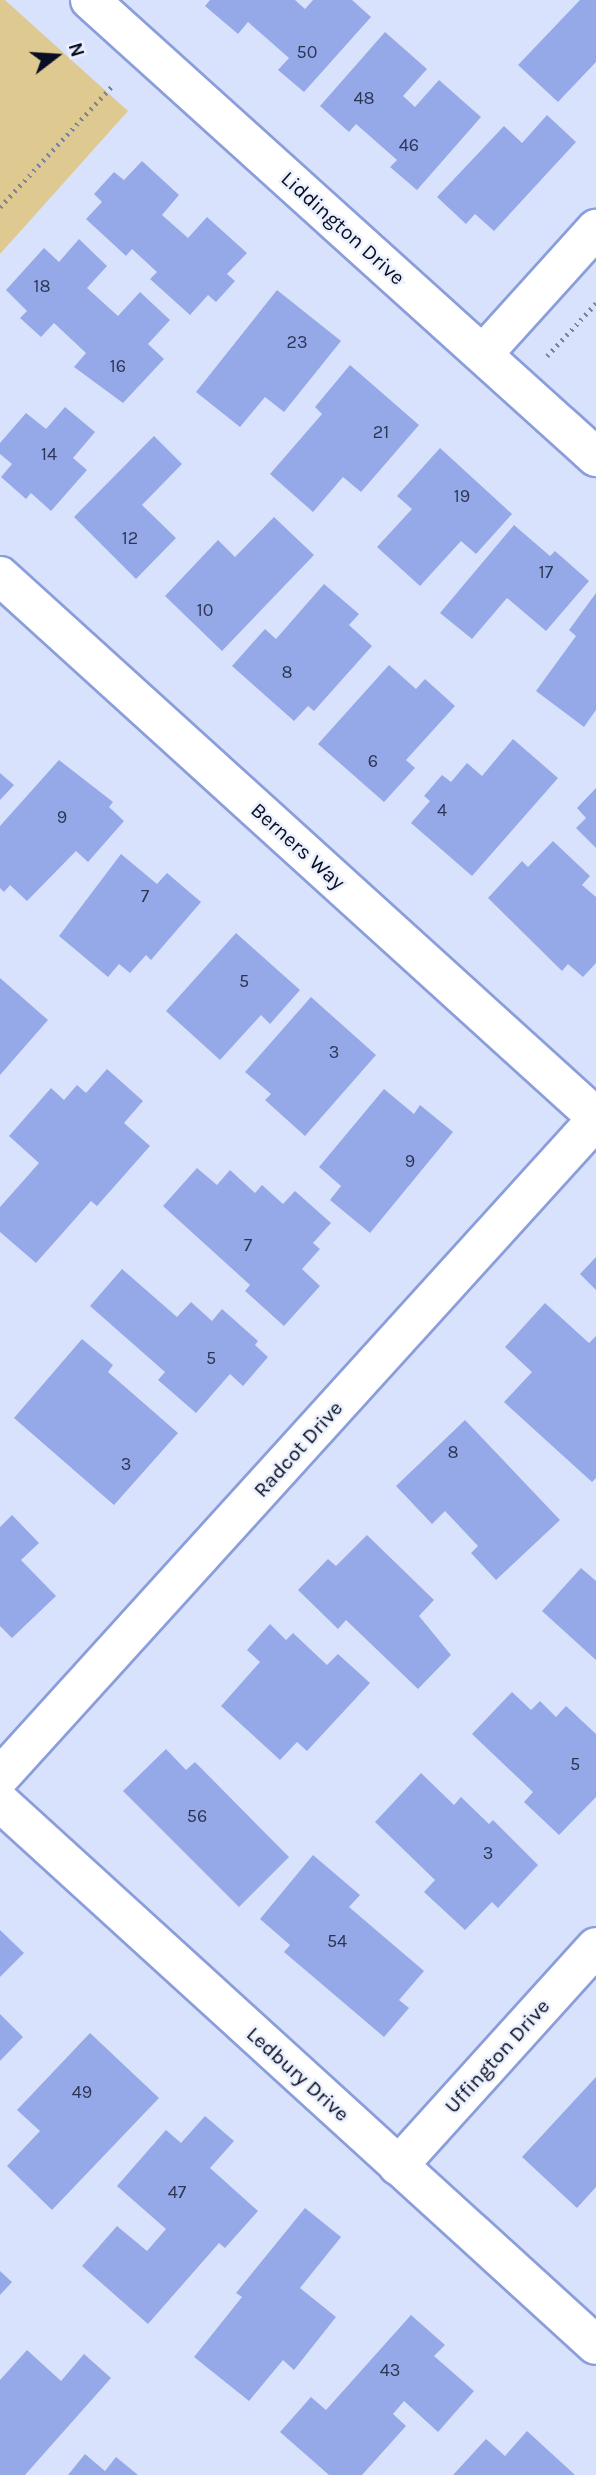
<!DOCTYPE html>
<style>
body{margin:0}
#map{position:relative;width:596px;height:2475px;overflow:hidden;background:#d9e2fd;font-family:Karla,sans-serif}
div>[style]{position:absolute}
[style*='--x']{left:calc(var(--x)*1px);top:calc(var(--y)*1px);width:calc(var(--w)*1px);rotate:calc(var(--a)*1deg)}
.green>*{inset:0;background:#deca91}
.building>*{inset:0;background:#95a9e8}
.path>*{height:4.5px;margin-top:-2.25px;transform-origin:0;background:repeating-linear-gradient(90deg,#7c839b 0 2px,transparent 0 7px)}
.roads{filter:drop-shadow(2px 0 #8b9edc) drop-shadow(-2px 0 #8b9edc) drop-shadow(0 2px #8b9edc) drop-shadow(0 -2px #8b9edc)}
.minor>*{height:38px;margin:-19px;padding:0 19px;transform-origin:19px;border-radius:19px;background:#fff}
span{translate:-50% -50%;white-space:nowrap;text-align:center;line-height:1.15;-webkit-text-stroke:5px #ebf0fd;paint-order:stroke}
.number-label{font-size:18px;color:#2c3555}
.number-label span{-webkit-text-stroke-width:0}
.street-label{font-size:21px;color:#090e24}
.north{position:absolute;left:21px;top:21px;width:70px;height:70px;-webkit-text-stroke:5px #ebf0fd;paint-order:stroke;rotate:73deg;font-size:19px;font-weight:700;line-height:28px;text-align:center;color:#090e24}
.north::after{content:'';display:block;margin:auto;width:24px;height:32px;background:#090e24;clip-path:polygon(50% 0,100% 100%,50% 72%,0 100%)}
</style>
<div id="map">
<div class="green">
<div style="clip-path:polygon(0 0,5px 0,128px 111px,0 254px)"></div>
</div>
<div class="building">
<div style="clip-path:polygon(210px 0,295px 0,305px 9px,313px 0,352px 0,371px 17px,304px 92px,278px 70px,289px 58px,248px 22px,238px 34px,205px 6px)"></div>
<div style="clip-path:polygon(580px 0,596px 0,596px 62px,558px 102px,518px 65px)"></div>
<div style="clip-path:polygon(385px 32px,427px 69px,403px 96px,415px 107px,439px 80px,481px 117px,417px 190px,390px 167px,397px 160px,356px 124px,349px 132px,320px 106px)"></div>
<div style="clip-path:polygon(547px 115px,576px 142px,494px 231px,475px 214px,466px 224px,437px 197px,504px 126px,522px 143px)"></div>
<div style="clip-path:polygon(142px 161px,179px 195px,162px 215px,188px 238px,207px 217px,247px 253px,227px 274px,235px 281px,216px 302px,208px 295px,190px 315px,150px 279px,157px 272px,132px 249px,126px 256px,86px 219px,102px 202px,94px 194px,114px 172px,124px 180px)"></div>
<div style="clip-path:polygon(79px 239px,107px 266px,87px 288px,118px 316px,140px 292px,170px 320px,148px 344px,164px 359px,123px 403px,74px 367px,86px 353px,54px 323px,41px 337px,20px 318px,27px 311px,6px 290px,44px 248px,59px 262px)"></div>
<div style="clip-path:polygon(277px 290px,341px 341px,284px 412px,265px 397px,240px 427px,196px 392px)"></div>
<div style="clip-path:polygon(350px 365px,419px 425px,361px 492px,343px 477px,313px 512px,270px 474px,322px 414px,315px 407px)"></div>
<div style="clip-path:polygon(65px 407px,95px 432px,73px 458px,87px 470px,51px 511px,31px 493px,26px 499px,1px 477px,12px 464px,0 454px,0 443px,26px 413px,46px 429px)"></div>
<div style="clip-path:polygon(154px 436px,182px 464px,142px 505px,176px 538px,136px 579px,74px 517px)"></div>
<div style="clip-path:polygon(440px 448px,512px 514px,476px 554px,461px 541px,420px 586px,377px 547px,412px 509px,397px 496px)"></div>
<div style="clip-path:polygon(274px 517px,314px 555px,222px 651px,165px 596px,218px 540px,235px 557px)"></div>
<div style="clip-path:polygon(514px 525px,550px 556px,555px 551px,589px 581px,546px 631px,507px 598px,472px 639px,440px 613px)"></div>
<div style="clip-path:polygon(324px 584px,359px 614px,349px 625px,372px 646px,314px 711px,308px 706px,294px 721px,232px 666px,265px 629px,276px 639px)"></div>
<div style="clip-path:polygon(596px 593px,596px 710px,584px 727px,536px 691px,576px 636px,569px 630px)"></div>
<div style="clip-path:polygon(389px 665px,416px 689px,425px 679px,455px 706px,406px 760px,415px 768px,384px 802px,318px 744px)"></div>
<div style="clip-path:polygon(513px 739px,558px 778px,472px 876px,411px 823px,430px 801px,424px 796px,442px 775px,451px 782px,467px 763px,482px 776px)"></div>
<div style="clip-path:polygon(59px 760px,113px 802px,109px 807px,124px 821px,88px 862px,76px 851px,27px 901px,10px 885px,4px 892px,0 888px,0 826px)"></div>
<div style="clip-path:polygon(0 773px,14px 785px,0 800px)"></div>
<div style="clip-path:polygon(596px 788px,596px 848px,576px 828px,586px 818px,577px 808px)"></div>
<div style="clip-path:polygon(553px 841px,590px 876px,582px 885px,596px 897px,596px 963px,583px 977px,568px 964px,562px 971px,488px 898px,522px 861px,528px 867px)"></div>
<div style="clip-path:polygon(121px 854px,157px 884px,167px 873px,201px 902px,151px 960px,146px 955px,130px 973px,119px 964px,108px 977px,59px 936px)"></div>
<div style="clip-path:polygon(236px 933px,300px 990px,270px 1024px,261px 1015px,220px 1060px,166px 1011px)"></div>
<div style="clip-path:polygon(0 978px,48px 1020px,0 1075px)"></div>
<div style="clip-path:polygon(311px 997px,376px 1055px,305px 1136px,265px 1100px,271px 1094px,245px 1072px)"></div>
<div style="clip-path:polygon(107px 1069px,143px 1101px,124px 1123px,150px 1146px,97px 1206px,91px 1201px,36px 1263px,0 1232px,0 1207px,39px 1163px,9px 1136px,51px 1088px,64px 1100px,77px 1085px,86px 1093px)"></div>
<div style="clip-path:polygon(384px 1089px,414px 1114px,420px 1105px,453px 1132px,370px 1233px,330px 1200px,341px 1186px,319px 1167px)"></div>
<div style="clip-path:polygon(197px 1168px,217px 1185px,230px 1170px,255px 1193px,262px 1185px,283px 1204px,295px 1191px,331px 1223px,313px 1243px,320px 1249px,302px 1269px,320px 1286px,284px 1326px,245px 1291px,250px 1285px,163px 1206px)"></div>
<div style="clip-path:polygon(596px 1257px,596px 1290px,580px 1274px)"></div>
<div style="clip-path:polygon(122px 1269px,177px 1317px,191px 1302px,212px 1321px,222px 1309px,258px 1341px,255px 1345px,268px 1357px,243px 1386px,230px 1374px,196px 1413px,158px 1380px,165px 1372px,90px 1306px)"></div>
<div style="clip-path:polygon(545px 1303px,589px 1343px,596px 1336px,596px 1478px,592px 1482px,504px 1402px,532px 1372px,505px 1347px)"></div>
<div style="clip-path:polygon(82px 1339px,113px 1365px,108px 1372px,178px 1433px,114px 1505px,14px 1418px)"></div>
<div style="clip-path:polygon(465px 1420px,560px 1520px,496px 1580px,471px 1553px,478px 1546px,445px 1511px,432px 1524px,396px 1486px)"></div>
<div style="clip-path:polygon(12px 1515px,39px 1543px,21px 1560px,56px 1596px,12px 1638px,0 1626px,0 1527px)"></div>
<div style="clip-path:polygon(367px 1535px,434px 1600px,419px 1616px,451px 1655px,418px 1689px,346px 1620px,338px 1629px,298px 1590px,328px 1559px,336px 1566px)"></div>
<div style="clip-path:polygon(581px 1568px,596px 1581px,596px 1660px,542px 1611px)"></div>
<div style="clip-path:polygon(270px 1624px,286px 1640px,293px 1633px,327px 1665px,338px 1654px,370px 1683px,307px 1751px,297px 1742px,280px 1760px,221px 1706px,260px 1662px,247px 1650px)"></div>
<div style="clip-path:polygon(512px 1692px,531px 1710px,540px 1701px,556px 1717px,566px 1706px,596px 1734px,596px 1797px,559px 1835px,524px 1802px,533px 1792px,472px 1734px)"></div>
<div style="clip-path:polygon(166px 1749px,186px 1770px,195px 1762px,289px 1857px,239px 1907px,123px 1791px)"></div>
<div style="clip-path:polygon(421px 1773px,454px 1805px,461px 1797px,489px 1824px,493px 1820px,538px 1865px,498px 1908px,492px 1902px,465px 1930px,424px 1892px,435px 1880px,375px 1822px)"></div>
<div style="clip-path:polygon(313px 1855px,360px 1895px,349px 1907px,424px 1971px,399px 2000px,409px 2008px,384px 2037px,284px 1952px,290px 1945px,260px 1919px)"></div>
<div style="clip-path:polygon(0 1930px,24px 1953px,0 1977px)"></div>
<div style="clip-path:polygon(0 2014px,23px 2037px,0 2061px)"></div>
<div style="clip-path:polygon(90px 2033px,159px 2098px,52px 2210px,7px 2166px,40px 2131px,17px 2110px)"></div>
<div style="clip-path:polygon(596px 2077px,596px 2187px,577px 2208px,522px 2157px)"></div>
<div style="clip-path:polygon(205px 2116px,234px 2141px,210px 2168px,258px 2211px,225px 2248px,219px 2243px,148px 2324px,82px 2266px,117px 2226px,147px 2251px,166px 2229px,117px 2186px,166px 2130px,181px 2143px)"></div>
<div style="clip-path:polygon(305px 2208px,341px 2237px,300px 2288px,336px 2317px,294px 2370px,283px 2360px,249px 2401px,194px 2357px,242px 2297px,236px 2293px)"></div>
<div style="clip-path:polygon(0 2271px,12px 2282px,0 2295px)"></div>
<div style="clip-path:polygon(411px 2315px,445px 2345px,434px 2356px,474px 2391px,438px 2432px,404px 2401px,393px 2414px,406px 2426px,362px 2475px,329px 2475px,280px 2432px,311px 2397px,326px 2410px)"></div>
<div style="clip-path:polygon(27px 2350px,61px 2381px,84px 2354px,111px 2378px,25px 2475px,0 2475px,0 2380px)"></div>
<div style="clip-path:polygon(527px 2431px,575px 2475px,453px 2475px,486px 2439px,505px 2456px)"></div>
<div style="clip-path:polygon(85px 2454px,105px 2471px,116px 2457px,138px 2475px,68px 2475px)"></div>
</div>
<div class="path">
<div style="--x:0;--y:207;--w:166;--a:-47.2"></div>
<div style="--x:547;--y:356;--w:72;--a:-47.2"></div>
</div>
<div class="roads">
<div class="minor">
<div style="--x:90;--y:0;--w:682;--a:42.09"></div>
<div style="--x:483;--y:354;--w:169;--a:-47.9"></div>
<div style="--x:0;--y:576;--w:805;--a:42.23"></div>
<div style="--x:0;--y:1777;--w:887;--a:-47.79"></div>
<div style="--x:0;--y:1802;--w:806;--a:42.34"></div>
<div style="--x:398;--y:2166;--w:295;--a:-47.9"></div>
</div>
</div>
<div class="number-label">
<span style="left:307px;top:52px">50</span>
<span style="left:364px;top:98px">48</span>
<span style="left:409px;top:145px">46</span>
<span style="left:42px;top:286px">18</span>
<span style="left:297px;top:342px">23</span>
<span style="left:118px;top:366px">16</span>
<span style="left:381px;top:432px">21</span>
<span style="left:49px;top:454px">14</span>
<span style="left:462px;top:496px">19</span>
<span style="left:130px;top:538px">12</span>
<span style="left:546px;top:572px">17</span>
<span style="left:205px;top:610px">10</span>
<span style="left:287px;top:672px">8</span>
<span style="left:373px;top:761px">6</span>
<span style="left:442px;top:810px">4</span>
<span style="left:62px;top:817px">9</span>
<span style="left:145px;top:896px">7</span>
<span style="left:244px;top:981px">5</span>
<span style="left:334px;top:1052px">3</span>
<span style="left:410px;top:1161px">9</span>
<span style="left:248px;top:1245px">7</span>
<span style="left:211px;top:1358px">5</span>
<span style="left:453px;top:1452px">8</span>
<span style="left:126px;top:1464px">3</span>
<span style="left:575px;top:1764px">5</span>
<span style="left:197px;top:1816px">56</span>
<span style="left:488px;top:1853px">3</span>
<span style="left:337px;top:1941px">54</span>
<span style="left:82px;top:2092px">49</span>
<span style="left:177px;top:2192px">47</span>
<span style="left:390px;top:2370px">43</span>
</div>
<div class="street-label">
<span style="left:343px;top:228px;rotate:42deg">Liddington Drive</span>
<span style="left:298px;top:846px;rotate:42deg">Berners Way</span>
<span style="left:298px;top:1449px;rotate:-48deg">Radcot Drive</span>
<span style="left:497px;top:2056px;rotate:-48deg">Uffington Drive</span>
<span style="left:298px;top:2074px;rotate:42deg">Ledbury Drive</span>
</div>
<div class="north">N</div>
</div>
